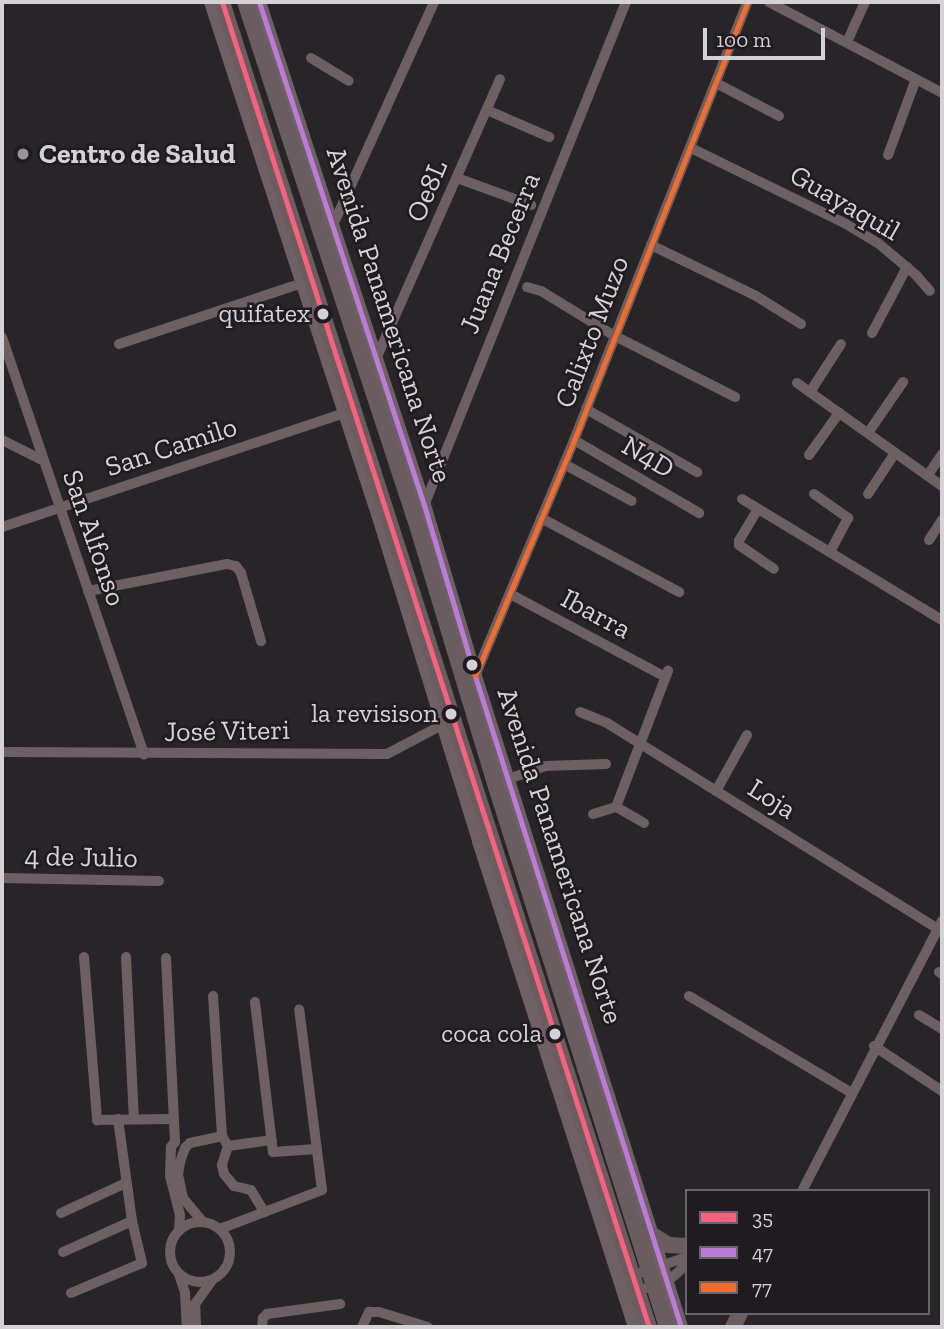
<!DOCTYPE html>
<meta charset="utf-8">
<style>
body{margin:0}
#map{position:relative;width:944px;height:1329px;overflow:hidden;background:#282529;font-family:"Zilla Slab",serif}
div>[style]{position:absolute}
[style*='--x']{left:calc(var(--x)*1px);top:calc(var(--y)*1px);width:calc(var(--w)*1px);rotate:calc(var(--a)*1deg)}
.minor>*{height:10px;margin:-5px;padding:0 5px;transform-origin:5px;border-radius:5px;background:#6d6063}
.minor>.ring{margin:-5px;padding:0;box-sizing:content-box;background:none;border:10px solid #6d6063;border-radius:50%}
.major>*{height:14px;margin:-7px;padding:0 7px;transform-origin:7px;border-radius:7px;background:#6f6064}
.highway>*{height:16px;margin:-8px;padding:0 8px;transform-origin:8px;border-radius:8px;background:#695d60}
.bus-1>*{height:5px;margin:-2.5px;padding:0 2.5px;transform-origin:2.5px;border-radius:2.5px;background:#f8607d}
.bus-2>*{height:5px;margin:-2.5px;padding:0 2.5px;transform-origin:2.5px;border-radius:2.5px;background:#bd7bd9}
.bus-3>*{height:5px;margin:-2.5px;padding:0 2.5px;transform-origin:2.5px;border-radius:2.5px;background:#f36c2b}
.dots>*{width:19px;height:19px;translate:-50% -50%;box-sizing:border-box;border:4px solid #1f1b20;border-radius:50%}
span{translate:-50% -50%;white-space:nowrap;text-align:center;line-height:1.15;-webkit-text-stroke:5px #1f1b20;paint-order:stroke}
.bus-label{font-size:26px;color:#d5d2d6}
.right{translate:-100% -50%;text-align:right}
.poi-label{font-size:28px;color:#d5d2d6;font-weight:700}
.left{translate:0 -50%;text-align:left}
.street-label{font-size:28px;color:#d5d2d6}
.frame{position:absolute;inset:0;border:4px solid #d5d2d6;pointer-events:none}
.legend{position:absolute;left:685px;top:1189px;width:245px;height:126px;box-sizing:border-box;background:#1f1b20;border:2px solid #686469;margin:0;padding:9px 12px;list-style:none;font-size:21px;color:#d5d2d6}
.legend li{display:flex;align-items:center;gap:14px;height:35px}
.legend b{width:35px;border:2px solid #686469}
.scale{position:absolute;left:703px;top:28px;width:122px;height:32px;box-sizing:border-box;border:4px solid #d5d2d6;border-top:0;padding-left:9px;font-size:21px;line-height:24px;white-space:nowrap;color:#d5d2d6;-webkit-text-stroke:5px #1f1b20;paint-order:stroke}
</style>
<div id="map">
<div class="minor">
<div style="--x:769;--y:2;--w:195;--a:27.7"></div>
<div style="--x:847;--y:42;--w:44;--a:-65.8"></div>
<div style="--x:311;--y:58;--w:44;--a:31.2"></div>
<div style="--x:716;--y:83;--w:71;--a:27.6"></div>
<div style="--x:487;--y:110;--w:68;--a:23.5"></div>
<div style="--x:691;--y:148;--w:173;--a:26.1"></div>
<div style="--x:846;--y:224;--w:37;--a:31"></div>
<div style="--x:878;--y:243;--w:50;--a:40.1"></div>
<div style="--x:916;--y:275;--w:21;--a:49"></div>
<div style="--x:888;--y:155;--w:81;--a:-69.8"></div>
<div style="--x:457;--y:178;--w:79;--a:20"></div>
<div style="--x:333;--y:225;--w:245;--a:-65.6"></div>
<div style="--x:651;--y:245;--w:117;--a:25.9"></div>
<div style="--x:756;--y:296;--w:53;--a:31.9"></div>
<div style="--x:527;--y:287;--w:15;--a:16"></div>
<div style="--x:541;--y:291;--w:84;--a:31.4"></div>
<div style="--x:613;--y:335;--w:137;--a:26.9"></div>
<div style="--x:872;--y:333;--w:75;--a:-62.1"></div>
<div style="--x:2;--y:337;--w:441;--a:71.2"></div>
<div style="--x:119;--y:344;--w:199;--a:-18.4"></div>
<div style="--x:376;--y:359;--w:306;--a:-66.1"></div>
<div style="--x:797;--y:383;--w:178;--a:35.4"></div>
<div style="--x:810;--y:392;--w:57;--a:-57.1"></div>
<div style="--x:586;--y:409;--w:128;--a:29.6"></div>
<div style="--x:868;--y:433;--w:62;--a:-55.5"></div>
<div style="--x:2;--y:440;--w:47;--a:26.6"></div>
<div style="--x:574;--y:440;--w:145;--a:30.3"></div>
<div style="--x:809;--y:455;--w:52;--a:-54.5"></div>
<div style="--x:564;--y:464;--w:77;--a:28.6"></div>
<div style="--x:928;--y:475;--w:25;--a:-56"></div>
<div style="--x:814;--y:494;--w:42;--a:35.2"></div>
<div style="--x:848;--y:518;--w:38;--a:118"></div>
<div style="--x:868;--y:494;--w:49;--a:-56.6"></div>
<div style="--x:742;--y:499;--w:234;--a:31.2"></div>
<div style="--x:424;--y:506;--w:543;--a:-68.16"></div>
<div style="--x:758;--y:509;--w:37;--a:121"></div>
<div style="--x:739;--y:541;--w:4;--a:90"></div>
<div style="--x:739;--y:545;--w:42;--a:34.4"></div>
<div style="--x:541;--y:518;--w:157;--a:28.2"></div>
<div style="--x:2;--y:527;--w:368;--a:-18.4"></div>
<div style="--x:929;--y:540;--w:24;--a:-57"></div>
<div style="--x:88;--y:591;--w:142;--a:-11"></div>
<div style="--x:227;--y:564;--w:9;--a:13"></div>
<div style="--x:236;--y:566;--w:9;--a:54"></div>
<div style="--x:241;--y:573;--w:71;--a:73.6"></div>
<div style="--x:510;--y:594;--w:170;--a:28.1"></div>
<div style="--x:475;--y:676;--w:256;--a:-67.2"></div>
<div style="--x:574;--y:440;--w:471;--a:-68.4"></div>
<div style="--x:580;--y:712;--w:29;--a:22"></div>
<div style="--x:607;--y:723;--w:390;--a:31.9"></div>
<div style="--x:2;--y:752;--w:385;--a:0.3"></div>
<div style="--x:387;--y:754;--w:64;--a:-27.8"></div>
<div style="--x:508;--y:779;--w:39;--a:-19"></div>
<div style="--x:545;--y:766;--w:61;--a:-1.9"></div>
<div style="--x:716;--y:791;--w:64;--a:-61"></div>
<div style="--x:593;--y:814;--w:24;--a:-17"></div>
<div style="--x:644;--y:823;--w:32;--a:-150"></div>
<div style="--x:616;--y:807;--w:146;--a:-69.1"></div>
<div style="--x:2;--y:878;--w:157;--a:1.1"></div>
<div style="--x:84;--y:957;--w:164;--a:85.4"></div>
<div style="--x:97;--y:1120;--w:75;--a:-0.8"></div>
<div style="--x:126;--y:957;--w:162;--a:87.2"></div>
<div style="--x:166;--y:958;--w:184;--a:87.2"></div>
<div style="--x:175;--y:1142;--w:6;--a:129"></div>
<div style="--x:171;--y:1147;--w:29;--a:92"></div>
<div style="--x:170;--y:1176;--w:40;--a:75.6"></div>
<div style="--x:180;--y:1215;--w:16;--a:94"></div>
<div style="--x:939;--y:972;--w:4;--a:34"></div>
<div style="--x:213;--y:996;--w:140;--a:86.3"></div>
<div style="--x:222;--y:1136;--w:12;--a:59"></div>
<div style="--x:228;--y:1146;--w:20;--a:108"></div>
<div style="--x:222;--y:1165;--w:9;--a:77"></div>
<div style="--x:224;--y:1174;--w:16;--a:50"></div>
<div style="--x:234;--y:1186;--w:17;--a:13"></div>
<div style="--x:251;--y:1190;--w:26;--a:59"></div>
<div style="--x:689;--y:996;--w:190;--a:30.8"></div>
<div style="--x:255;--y:1002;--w:151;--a:83.2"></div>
<div style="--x:273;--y:1152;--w:44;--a:-3.9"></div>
<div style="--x:919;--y:1015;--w:27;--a:31"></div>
<div style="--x:874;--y:1046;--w:82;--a:33.5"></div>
<div style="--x:228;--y:1146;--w:44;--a:-7.8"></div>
<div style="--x:802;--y:1191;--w:304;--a:-62.6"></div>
<div style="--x:61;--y:1213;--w:72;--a:-24.8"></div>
<div class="ring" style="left:170px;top:1222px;width:50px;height:50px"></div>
<div style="--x:203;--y:1222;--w:31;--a:-130"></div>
<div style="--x:183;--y:1198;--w:24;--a:-102"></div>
<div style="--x:178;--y:1175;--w:13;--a:-81"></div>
<div style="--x:180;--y:1162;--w:15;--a:-70"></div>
<div style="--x:185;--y:1148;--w:7;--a:-45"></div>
<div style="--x:190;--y:1143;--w:33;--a:-12"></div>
<div style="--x:220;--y:1229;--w:109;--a:-20.9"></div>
<div style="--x:322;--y:1190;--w:182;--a:-97.2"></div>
<div style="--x:63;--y:1252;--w:76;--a:-24.2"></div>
<div style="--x:179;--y:1274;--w:20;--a:72"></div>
<div style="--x:185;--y:1293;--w:34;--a:87"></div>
<div style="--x:633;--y:1275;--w:57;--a:-18.4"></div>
<div style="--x:637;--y:1291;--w:31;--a:-17"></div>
<div style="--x:667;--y:1282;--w:27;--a:-42"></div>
<div style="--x:71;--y:1293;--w:77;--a:-22.9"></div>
<div style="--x:142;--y:1263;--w:43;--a:-103.4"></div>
<div style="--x:132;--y:1221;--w:103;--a:-97.8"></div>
<div style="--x:196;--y:1327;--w:23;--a:-92"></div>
<div style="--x:195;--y:1304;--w:29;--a:-54"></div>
<div style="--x:262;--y:1327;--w:9;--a:-84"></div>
<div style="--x:263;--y:1318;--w:6;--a:-45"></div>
<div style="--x:267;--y:1314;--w:74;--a:-7.8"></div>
<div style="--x:362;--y:1327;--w:17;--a:-65"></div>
<div style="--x:369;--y:1312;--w:10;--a:0"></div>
<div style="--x:379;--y:1312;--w:51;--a:17"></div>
</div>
<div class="major">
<div style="--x:211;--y:2;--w:539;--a:71.94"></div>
<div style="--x:378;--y:514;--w:342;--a:72.8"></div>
<div style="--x:479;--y:841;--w:510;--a:72.2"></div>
<div style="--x:259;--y:2;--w:529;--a:71.84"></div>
<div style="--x:424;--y:505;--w:178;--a:73.4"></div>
<div style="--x:475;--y:676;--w:683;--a:72.44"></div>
</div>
<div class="highway">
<div style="--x:222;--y:2;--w:1392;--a:72.14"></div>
<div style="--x:245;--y:2;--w:547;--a:71.8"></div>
<div style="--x:416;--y:522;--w:283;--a:73.2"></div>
<div style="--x:498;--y:793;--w:560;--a:72.44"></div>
<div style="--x:635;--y:1224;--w:39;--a:32"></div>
<div style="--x:668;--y:1245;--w:19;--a:3"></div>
<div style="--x:733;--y:1327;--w:16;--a:-63"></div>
</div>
<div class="bus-1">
<div style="--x:222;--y:2;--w:1392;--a:72.14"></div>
</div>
<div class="bus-2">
<div style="--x:259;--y:2;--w:529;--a:71.84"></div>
<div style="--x:424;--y:505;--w:178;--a:73.4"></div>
<div style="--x:475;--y:676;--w:683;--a:72.44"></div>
</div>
<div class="bus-3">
<div style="--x:475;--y:676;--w:256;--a:-67.2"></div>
<div style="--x:574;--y:440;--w:471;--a:-68.4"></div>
</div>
<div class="dots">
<div style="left:23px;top:154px;background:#989599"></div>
<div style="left:323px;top:314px;background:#d5d2d6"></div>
<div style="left:472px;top:665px;background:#d5d2d6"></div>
<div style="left:451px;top:714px;background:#d5d2d6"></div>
<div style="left:555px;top:1034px;background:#d5d2d6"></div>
</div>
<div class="bus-label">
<span class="right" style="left:310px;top:314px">quifatex</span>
<span class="right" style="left:438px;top:714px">la revisison</span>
<span class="right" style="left:542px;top:1034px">coca cola</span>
</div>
<div class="poi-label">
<span class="left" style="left:39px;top:154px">Centro de Salud</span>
</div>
<div class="street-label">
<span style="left:427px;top:191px;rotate:-67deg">Oe8L</span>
<span style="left:845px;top:203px;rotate:30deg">Guayaquil</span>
<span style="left:500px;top:253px;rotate:-68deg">Juana Becerra</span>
<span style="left:389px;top:315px;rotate:72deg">Avenida Panamericana Norte</span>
<span style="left:592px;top:332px;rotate:-69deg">Calixto Muzo</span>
<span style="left:171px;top:447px;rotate:-18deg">San Camilo</span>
<span style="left:648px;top:457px;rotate:30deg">N4D</span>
<span style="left:94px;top:538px;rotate:71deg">San Alfonso</span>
<span style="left:596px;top:614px;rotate:28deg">Ibarra</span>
<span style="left:227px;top:731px;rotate:-1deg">José Viteri</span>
<span style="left:772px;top:799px;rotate:32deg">Loja</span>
<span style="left:560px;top:856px;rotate:72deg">Avenida Panamericana Norte</span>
<span style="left:81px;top:857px;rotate:1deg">4 de Julio</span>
</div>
<div class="frame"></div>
<ul class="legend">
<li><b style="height:9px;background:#f8607d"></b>35</li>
<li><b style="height:9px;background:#bd7bd9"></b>47</li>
<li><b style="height:9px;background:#f36c2b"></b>77</li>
</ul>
<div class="scale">100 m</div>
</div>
